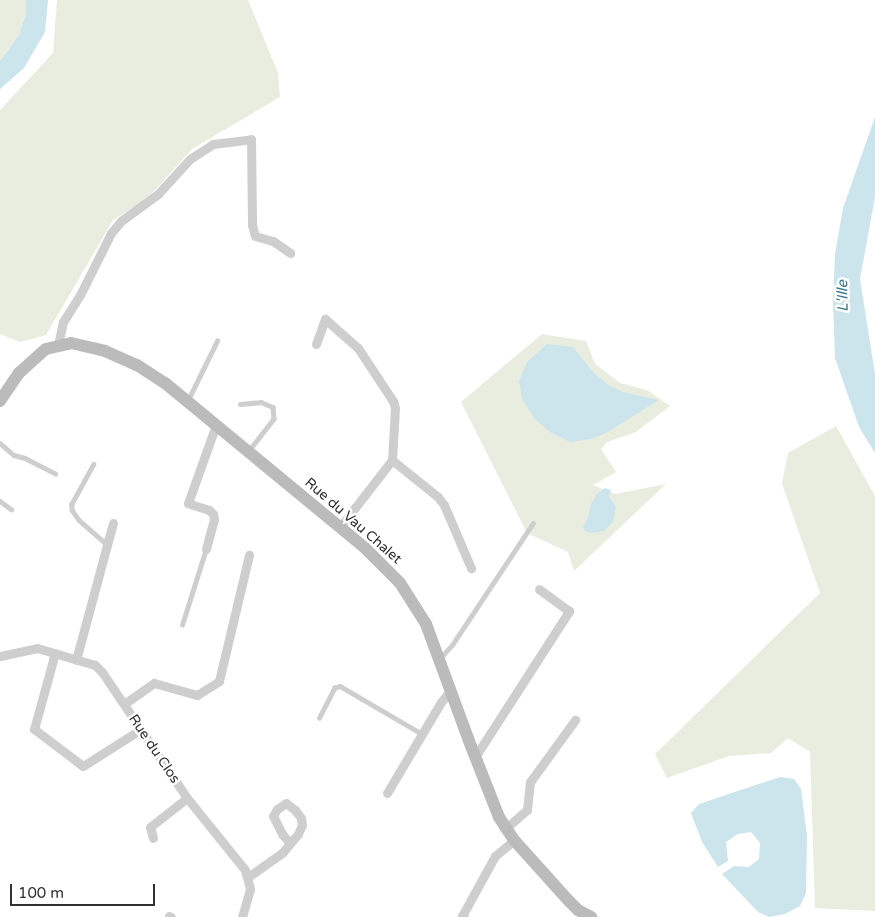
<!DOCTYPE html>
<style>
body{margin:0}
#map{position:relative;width:875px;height:917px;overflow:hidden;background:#fff;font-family:"Varela Round",sans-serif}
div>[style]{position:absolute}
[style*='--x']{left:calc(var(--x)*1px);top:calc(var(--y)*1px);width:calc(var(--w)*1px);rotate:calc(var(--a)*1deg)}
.green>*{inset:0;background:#e9eddf}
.water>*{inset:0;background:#cce5ed}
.lane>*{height:4.5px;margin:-2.25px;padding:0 2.25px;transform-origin:2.25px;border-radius:2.25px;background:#cecece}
.street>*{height:9px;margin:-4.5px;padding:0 4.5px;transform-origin:4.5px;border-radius:4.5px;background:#cecece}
.secondary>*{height:12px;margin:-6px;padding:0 6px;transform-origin:6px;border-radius:6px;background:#bbb}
span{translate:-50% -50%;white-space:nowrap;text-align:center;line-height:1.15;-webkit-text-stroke:5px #fff;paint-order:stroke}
.street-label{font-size:14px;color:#313131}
.water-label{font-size:15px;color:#3b7a8d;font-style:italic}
.scale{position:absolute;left:10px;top:884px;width:145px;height:22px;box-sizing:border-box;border:2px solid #313131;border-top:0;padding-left:6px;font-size:15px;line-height:18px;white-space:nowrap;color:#313131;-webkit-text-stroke:4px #fff;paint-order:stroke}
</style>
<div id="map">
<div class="green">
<div style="clip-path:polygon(0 0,26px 0,26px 14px,19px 35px,0 61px)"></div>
<div style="clip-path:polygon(57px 0,248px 0,278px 73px,280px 97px,192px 149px,146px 200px,113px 220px,46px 335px,20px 342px,0 334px,0 110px,53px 53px)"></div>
<div style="clip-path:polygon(542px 334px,586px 341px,595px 364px,620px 383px,647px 390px,670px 406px,636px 432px,607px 442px,601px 449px,616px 472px,593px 485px,615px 494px,666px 484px,574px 571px,568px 552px,527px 533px,461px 402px)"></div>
<div style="clip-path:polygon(836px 426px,875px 496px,875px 911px,815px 908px,810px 752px,788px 738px,771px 753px,729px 756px,667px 778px,655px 754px,820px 593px,782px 484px,788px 453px)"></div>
</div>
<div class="water">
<div style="clip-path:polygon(26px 0,48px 0,45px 32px,24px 68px,0 89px,0 61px,19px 35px,26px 14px)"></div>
<div style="clip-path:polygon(875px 117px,875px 197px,860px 279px,875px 374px,875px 453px,859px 427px,835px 358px,833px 302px,835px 254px,843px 208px)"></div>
<div style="clip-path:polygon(547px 344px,573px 347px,593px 372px,610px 386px,623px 392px,659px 400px,606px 433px,591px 439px,570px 442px,550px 432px,535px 419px,522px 399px,519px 381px,527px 362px)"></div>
<div style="clip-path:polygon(605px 488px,611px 490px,609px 497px,616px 506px,613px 522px,604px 531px,591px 533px,585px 531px,583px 527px,588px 518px,591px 504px,597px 494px)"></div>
<div style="clip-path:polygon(780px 777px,794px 779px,801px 789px,807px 836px,806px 893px,800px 906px,785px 914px,769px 917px,758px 912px,722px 874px,734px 866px,749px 867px,759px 859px,760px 843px,751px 832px,738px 834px,726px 842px,728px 861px,718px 867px,702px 842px,691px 813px,699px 804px)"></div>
</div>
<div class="lane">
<div style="--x:188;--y:400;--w:66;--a:-63.8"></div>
<div style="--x:240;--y:404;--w:21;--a:-5"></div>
<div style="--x:261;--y:402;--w:13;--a:23"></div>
<div style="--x:273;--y:407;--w:12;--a:85"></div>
<div style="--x:274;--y:419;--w:41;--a:128"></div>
<div style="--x:0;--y:443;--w:18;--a:41"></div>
<div style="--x:14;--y:455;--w:11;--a:15"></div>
<div style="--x:25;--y:458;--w:34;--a:27"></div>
<div style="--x:94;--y:464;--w:46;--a:118.8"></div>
<div style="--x:72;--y:504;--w:6;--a:90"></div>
<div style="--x:72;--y:510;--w:12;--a:55"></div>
<div style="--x:79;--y:520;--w:37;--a:41"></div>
<div style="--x:0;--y:501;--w:14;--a:36"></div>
<div style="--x:182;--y:625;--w:80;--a:-72.5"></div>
<div style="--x:440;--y:658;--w:18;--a:-47"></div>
<div style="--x:452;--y:645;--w:146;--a:-56.4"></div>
<div style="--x:319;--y:718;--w:34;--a:-63"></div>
<div style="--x:334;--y:688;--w:6;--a:-18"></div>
<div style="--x:340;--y:686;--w:95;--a:30.3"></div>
</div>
<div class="street">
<div style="--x:316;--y:344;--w:27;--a:-70"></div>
<div style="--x:325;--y:319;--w:44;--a:41.3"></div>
<div style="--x:358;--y:348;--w:64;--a:56.6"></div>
<div style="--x:393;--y:401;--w:7;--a:74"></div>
<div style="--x:395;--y:408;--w:52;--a:93.3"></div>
<div style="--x:392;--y:460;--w:85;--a:127.8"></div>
<div style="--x:58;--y:345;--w:24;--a:-78"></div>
<div style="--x:63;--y:322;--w:32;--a:-58"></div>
<div style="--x:80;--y:295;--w:69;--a:-63.4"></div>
<div style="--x:111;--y:233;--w:16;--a:-50"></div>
<div style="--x:121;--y:221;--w:46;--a:-36.1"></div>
<div style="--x:158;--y:194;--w:47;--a:-47.6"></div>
<div style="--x:190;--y:159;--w:27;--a:-33"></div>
<div style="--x:213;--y:144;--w:38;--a:-7"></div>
<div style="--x:251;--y:139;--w:86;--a:89.3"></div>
<div style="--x:252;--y:225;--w:11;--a:75"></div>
<div style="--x:255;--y:236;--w:19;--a:16"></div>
<div style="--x:273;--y:241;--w:21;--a:35"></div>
<div style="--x:392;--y:460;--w:59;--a:38.8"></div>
<div style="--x:438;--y:497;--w:10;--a:53"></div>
<div style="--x:444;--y:505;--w:69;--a:66.8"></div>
<div style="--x:206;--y:549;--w:30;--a:-75"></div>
<div style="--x:214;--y:520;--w:6;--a:-99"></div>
<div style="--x:213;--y:514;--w:6;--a:-135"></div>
<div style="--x:209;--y:510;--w:22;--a:-162"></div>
<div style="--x:188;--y:503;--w:83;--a:-70.3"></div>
<div style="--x:55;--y:653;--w:79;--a:105.4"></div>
<div style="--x:34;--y:729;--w:61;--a:37.1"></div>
<div style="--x:83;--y:766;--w:69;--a:-32.5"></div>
<div style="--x:0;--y:656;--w:38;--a:-12"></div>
<div style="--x:37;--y:648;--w:60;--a:16.3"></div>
<div style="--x:95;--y:665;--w:10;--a:45"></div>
<div style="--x:102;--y:672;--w:152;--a:56"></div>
<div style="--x:187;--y:798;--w:92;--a:51.1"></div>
<div style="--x:245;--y:870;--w:20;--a:75"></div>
<div style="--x:250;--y:889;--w:29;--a:106"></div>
<div style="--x:76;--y:660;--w:142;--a:-74.9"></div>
<div style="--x:124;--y:704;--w:37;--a:-35"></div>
<div style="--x:154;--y:683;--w:45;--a:15.6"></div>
<div style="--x:197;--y:695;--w:26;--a:-32"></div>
<div style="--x:219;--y:681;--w:130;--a:-76.6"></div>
<div style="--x:475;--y:757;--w:174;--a:-57.2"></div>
<div style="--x:569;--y:611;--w:37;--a:-144"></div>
<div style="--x:387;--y:793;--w:106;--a:-59.3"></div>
<div style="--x:441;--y:702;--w:14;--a:-51"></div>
<div style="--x:506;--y:828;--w:28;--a:-41"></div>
<div style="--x:527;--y:810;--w:28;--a:-84"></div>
<div style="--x:530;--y:782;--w:77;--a:-54"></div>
<div style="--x:153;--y:838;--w:11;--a:-105"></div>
<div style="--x:150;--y:827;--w:47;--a:-38.1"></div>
<div style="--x:248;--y:877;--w:42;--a:-35.2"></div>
<div style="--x:282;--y:853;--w:25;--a:-50"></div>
<div style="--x:298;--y:834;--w:10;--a:-66"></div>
<div style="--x:302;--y:825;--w:7;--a:-98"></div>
<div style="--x:301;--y:818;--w:10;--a:-127"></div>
<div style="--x:295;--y:810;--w:11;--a:-142"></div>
<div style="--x:286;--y:803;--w:11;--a:146"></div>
<div style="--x:277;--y:809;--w:8;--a:120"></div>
<div style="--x:273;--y:816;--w:20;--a:63"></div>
<div style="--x:282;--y:834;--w:12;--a:48"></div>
<div style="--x:169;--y:916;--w:2;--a:27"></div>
<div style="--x:464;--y:917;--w:2;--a:-153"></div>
<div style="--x:462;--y:916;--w:68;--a:-61.2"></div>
<div style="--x:495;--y:856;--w:25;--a:-40"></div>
</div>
<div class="secondary">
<div style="--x:0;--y:401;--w:34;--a:-56"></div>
<div style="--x:19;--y:373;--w:36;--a:-42"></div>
<div style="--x:46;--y:349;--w:26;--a:-13"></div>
<div style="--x:71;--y:343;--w:35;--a:13"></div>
<div style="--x:105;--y:351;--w:35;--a:24"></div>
<div style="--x:137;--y:365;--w:33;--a:33"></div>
<div style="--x:165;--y:383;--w:258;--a:39.5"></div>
<div style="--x:364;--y:547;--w:51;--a:45"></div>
<div style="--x:400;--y:583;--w:49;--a:57.6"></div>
<div style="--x:426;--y:624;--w:130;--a:69.8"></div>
<div style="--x:471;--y:746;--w:76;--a:68.5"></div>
<div style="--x:499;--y:817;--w:13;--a:58"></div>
<div style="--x:506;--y:828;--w:14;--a:56"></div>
<div style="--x:514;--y:840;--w:82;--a:48"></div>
<div style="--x:569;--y:901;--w:13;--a:45"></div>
<div style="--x:578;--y:910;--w:15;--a:28"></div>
</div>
<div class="street-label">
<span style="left:353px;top:521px;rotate:41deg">Rue du Vau Chalet</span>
<span style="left:154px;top:749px;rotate:56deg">Rue du Clos</span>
</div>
<div class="water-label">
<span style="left:843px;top:296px;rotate:-91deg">L'Ille</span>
</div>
<div class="scale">100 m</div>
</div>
